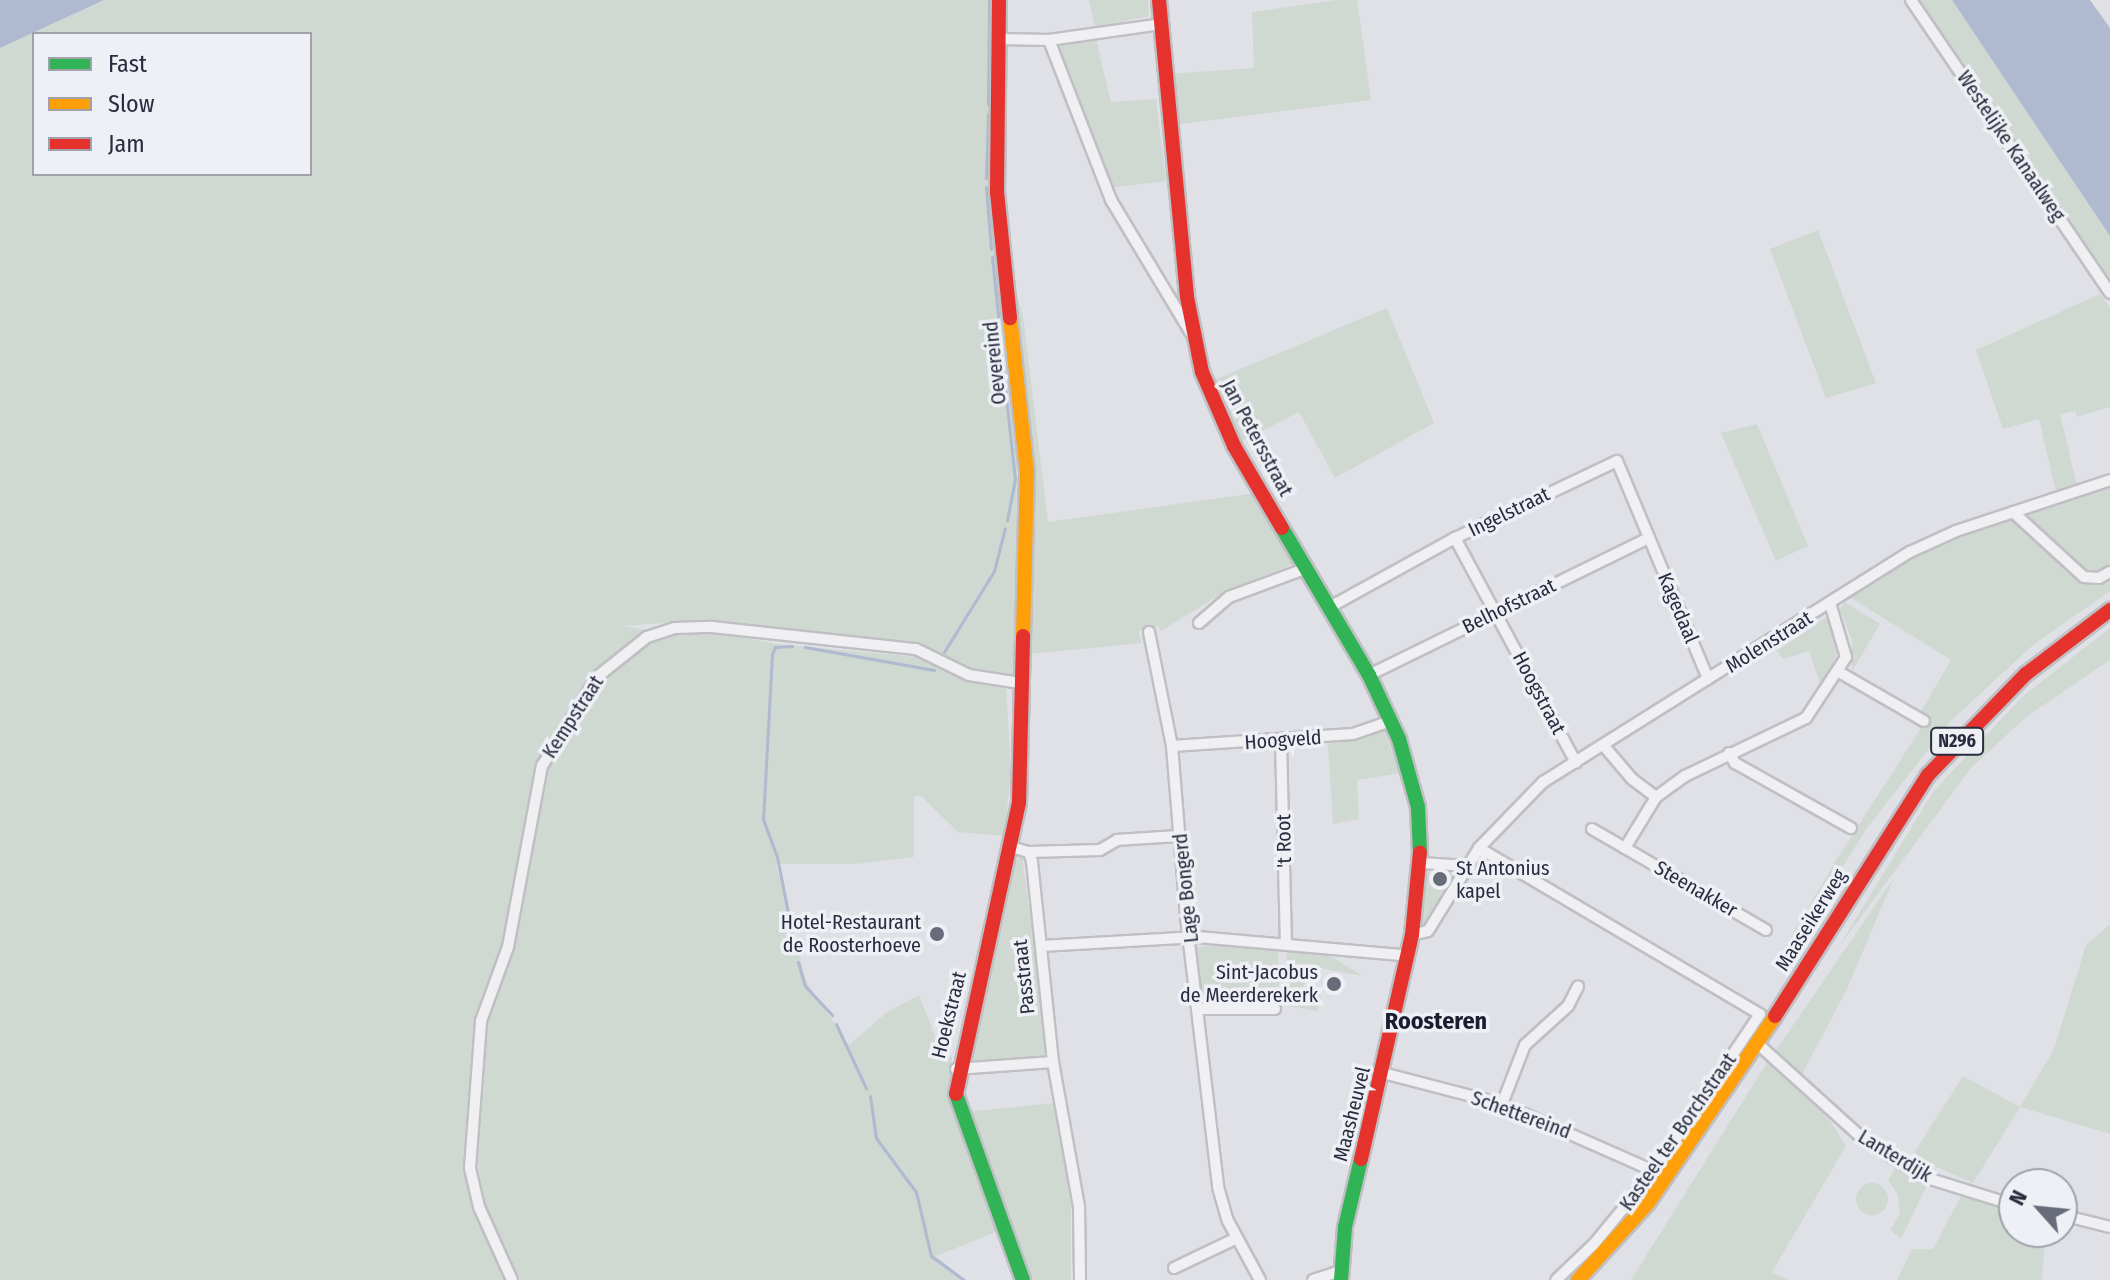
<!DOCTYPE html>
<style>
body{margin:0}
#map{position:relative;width:2110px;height:1280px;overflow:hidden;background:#e0e1e6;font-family:"Fira Sans Condensed",sans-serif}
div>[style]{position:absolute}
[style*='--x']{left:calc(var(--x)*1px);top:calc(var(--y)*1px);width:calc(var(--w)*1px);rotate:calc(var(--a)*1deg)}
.green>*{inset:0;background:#cfd8d1}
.round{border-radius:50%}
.water>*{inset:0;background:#afb9d0}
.stream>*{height:3px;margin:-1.5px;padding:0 1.5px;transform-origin:1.5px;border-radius:1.5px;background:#afb9d0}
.roads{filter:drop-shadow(2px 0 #bfbfc4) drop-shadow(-2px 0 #bfbfc4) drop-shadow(0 2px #bfbfc4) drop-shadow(0 -2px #bfbfc4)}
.street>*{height:10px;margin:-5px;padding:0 5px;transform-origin:5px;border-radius:5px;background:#f0f0f2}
.fast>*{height:14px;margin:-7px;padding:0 7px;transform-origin:7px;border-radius:7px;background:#30b455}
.slow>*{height:14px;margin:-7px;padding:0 7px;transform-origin:7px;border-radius:7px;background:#ff9f0a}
.jam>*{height:14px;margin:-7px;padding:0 7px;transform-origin:7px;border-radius:7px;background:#e5322d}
.dots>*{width:22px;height:22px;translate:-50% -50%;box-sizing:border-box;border:4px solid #eef0f5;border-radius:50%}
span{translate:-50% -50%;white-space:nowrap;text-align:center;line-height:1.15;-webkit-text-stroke:7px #eef0f5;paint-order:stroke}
.shield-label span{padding:2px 6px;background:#eef0f5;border:2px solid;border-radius:6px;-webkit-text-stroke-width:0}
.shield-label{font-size:18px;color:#282c3e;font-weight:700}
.street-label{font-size:20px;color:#282c3e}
.poi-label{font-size:20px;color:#282c3e}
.left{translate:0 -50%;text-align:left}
.right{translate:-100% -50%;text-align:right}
.quarter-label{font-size:24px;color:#1a1d2f;font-weight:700}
.legend{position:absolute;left:32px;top:32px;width:280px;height:144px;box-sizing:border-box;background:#eef0f5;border:2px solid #9fa2ac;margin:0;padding:10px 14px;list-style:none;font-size:24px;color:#282c3e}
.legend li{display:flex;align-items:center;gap:16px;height:40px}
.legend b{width:40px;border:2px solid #9fa2ac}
.north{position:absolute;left:1998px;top:1168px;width:80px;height:80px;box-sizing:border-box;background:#eef0f5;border:2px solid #9fa2ac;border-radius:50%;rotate:297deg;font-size:22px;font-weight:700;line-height:32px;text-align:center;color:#282c3e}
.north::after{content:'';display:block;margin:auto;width:28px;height:36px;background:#686b79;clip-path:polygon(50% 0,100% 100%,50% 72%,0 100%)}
</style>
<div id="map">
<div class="green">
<div style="clip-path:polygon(evenodd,104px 0,991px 0,993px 229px,1017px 460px,1015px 670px,1011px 677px,977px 672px,923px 645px,706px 620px,623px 626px,653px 631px,600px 668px,541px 753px,506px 931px,476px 1023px,466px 1167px,475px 1209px,507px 1280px,0 1280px,0 48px,104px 0,34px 34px,310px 34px,310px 174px,34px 174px,34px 34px)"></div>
<div style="clip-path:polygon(1089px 0,1148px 0,1149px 16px,1095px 27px)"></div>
<div style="clip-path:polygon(1336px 0,1357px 0,1371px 100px,1174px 125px,1169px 74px,1254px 68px,1252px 12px)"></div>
<div style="clip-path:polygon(1914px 0,1952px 0,1983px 45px,2110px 236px,2110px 293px)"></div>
<div style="clip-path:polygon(1095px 35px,1111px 102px,1156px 99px,1166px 181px,1109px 188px,1053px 41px)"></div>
<div style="clip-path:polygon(1818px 230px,1876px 383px,1826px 398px,1770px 249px)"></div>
<div style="clip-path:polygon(1009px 271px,1023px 316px,1048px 522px,1256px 493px,1295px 563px,1226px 591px,1161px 631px,1158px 626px,1138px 631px,1142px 643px,1029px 654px,1032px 468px)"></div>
<div style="clip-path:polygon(2100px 294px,2110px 308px,2110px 407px,2077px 417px,2075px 411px,2060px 414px,2077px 486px,2056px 492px,2039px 419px,2003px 429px,1976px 350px)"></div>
<div style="clip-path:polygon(1387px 308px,1434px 423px,1335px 478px,1299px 412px,1242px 441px,1212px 381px)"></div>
<div style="clip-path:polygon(1757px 424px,1808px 546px,1776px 561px,1721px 433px)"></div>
<div style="clip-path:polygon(2110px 487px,2110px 591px,2033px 645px,1950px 722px,1867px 828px,1787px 955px,1786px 946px,1835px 862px,1921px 728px,1913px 725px,1951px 660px,1848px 596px,1948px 539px)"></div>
<div style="clip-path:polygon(1844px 602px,1880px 624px,1852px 671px,1852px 640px,1840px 610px)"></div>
<div style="clip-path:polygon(1827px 617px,1838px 649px,1823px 692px,1809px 651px,1783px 659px,1777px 651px)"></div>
<div style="clip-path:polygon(2110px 628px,2110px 660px,2026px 717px,1971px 768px,1838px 948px,1933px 792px,2022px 697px)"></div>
<div style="clip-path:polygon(716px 632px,776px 644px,918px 657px,964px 678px,1006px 686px,1011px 773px,1004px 836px,958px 832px,921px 796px,914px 796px,914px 857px,855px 864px,776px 864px,806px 981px,849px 1045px,886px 1013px,919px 995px,941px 1052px,952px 1057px,950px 1103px,996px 1232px,936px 1256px,965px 1280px,520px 1280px,486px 1207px,478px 1167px,486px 1016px,510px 951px,549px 754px,600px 678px,628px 653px,669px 633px)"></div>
<div style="clip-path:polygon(1384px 731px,1401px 773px,1357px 780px,1359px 819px,1333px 824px,1328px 744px)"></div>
<div style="clip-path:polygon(1022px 856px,1046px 1036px,1044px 1059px,968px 1065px,964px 1061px,1009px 876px,1013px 862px)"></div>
<div style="clip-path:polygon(1448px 870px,1455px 871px,1455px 878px,1419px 932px,1426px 872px,1439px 873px,1436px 881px,1442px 883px)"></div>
<div style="clip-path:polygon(1894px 878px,1846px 991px,1800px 1078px,1774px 1053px)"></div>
<div style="clip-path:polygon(2110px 924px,2110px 1134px,2020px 1107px,1973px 1183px,1912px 1156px,1963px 1076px,2020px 1107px,2054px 1049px,2086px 945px)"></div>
<div style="clip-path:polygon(1244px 943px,1284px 948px,1278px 952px,1279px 988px,1286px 988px,1287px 948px,1324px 952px,1363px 976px,1308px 966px,1302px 996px,1321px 996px,1318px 1011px,1238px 997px,1216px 998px,1203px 1006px,1196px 947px)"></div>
<div style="clip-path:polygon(1768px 1061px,1829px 1120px,1846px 1146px,1772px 1272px,1788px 1280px,1631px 1280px)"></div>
<div style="clip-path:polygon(1054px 1103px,1071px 1205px,1071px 1280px,1026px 1280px,966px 1112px)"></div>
<div style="clip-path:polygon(1895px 1168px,1927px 1185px,1901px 1239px,1890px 1230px,1900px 1214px,1898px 1195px,1888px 1180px)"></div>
<div class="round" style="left:1856px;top:1183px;width:32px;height:32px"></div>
<div style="clip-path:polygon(1961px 1196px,2014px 1210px,2014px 1232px,2045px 1232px,2042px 1280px,1897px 1280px,1912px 1249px,1933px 1249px)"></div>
</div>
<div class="water">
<div style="clip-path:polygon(0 0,104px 0,0 48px)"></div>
<div style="clip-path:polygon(1952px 0,2090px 0,2110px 28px,2110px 236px)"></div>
</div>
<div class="stream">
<div style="--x:988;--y:104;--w:104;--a:-89.4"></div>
<div style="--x:986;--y:178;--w:64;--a:-88.2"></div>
<div style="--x:986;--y:187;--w:62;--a:85.4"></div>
<div style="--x:992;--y:257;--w:86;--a:84"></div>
<div style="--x:1001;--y:351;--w:129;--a:83.8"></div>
<div style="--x:1015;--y:479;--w:42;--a:101"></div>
<div style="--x:792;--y:646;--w:17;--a:177"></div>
<div style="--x:775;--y:647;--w:8;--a:113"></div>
<div style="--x:772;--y:654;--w:165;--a:93.1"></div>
<div style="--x:763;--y:819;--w:40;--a:69.8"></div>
<div style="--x:777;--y:857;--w:98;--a:78.8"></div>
<div style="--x:805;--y:647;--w:131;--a:10.1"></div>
<div style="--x:944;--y:652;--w:95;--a:-58.3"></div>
<div style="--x:994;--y:571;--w:44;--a:-75.7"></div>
<div style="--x:798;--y:962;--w:25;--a:74"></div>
<div style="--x:805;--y:986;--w:40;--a:47"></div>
<div style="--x:836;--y:1024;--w:71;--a:64.9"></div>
<div style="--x:870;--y:1096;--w:42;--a:81.9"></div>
<div style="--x:876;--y:1138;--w:67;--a:53.5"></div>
<div style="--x:916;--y:1192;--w:66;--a:76.8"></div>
<div style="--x:931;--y:1256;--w:41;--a:36"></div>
</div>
<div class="roads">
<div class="street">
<div style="--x:1911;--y:0;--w:354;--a:55.8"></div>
<div style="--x:999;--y:39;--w:50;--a:1.1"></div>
<div style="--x:1049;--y:40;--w:113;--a:-8.1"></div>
<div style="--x:1049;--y:40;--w:172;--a:68.8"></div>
<div style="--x:1111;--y:200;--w:155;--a:59"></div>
<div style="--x:2013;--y:512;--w:96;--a:42.5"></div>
<div style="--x:2084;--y:577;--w:15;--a:4"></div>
<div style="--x:2099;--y:578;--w:13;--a:-29"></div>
<div style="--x:1455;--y:538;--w:255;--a:61.7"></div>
<div style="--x:1330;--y:607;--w:143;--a:-28.9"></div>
<div style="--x:1455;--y:538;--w:179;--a:-25.4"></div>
<div style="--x:1617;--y:461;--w:236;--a:67.3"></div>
<div style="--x:1199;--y:623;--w:40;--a:-41"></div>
<div style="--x:1229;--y:597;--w:83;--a:-20.4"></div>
<div style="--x:1149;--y:632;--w:116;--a:78.6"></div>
<div style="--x:1172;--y:746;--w:172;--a:85.3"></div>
<div style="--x:1186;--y:917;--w:272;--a:83.2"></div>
<div style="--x:1218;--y:1187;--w:35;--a:74"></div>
<div style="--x:1228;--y:1221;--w:67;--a:61.5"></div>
<div style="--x:1839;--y:672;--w:98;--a:30"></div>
<div style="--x:1369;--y:675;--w:312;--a:-26.1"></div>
<div style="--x:1281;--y:741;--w:200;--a:88.6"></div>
<div style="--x:1172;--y:746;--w:181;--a:-3.8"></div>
<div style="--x:1353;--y:734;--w:40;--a:-18.9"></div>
<div style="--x:1604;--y:746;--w:43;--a:49.7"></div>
<div style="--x:1632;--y:779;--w:30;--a:37"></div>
<div style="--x:1656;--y:797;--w:36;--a:-36"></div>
<div style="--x:1685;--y:776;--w:134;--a:-25.6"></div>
<div style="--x:1806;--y:718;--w:73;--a:-56.7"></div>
<div style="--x:1846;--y:657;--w:56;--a:-106.5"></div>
<div style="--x:1729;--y:753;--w:12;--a:59"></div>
<div style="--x:1735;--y:763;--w:133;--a:29.3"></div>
<div style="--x:1656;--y:797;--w:60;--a:121.3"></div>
<div style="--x:1625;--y:848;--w:163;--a:30.2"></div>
<div style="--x:1592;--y:829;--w:38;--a:30"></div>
<div style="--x:1011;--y:847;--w:19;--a:16"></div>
<div style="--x:1029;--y:852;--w:10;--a:73"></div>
<div style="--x:1032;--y:862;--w:201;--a:84"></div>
<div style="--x:1053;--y:1062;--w:146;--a:79.8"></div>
<div style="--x:1079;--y:1206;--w:74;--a:89.2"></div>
<div style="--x:1479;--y:848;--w:326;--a:30.6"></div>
<div style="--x:1760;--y:1014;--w:189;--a:124"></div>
<div style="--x:1654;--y:1171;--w:94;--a:129.4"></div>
<div style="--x:1594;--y:1244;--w:52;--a:136.5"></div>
<div style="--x:1029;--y:852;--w:71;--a:-1.6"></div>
<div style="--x:1100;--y:850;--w:20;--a:-30"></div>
<div style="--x:1117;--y:840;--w:60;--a:-3.8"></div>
<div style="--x:1421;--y:863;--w:46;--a:3.7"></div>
<div style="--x:1412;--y:935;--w:16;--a:-14"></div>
<div style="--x:1428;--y:931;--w:97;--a:-58.4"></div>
<div style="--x:1479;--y:848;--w:92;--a:-45.9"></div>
<div style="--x:1543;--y:782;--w:433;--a:-32.1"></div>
<div style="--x:1910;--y:552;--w:51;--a:-24.5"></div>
<div style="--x:1956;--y:531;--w:162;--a:-18.3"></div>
<div style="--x:1041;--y:946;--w:157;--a:-3.3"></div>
<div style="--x:1198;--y:937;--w:212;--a:5.1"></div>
<div style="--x:1200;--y:1009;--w:75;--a:0"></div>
<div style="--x:1758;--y:1044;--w:142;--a:42.1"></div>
<div style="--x:1863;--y:1139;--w:72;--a:31.9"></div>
<div style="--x:1924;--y:1177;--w:94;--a:17.3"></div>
<div style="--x:956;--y:1069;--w:97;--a:-4.1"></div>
<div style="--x:1383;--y:1073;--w:123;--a:14.6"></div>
<div style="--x:1502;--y:1104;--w:166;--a:23.8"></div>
<div style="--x:1502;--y:1104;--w:63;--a:-68.7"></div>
<div style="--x:1525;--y:1045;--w:58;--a:-42.2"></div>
<div style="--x:1568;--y:1006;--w:22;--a:-63"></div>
<div style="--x:2062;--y:1215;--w:49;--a:14"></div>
<div style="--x:1174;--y:1268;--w:70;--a:-25.5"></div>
<div style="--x:512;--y:1280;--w:80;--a:-114.3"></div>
<div style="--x:479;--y:1207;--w:40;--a:-103"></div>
<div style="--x:470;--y:1168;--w:147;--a:-85.7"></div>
<div style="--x:481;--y:1021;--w:79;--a:-70"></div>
<div style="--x:508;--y:947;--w:184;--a:-79.4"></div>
<div style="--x:542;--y:766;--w:105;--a:-58.3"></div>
<div style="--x:597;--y:677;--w:64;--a:-38.7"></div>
<div style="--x:647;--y:637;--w:29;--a:-18"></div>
<div style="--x:675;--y:628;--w:37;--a:-2"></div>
<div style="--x:712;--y:627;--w:205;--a:6.2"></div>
<div style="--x:916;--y:649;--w:59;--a:26.1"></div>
<div style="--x:969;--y:675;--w:52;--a:8.9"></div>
<div style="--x:1313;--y:1280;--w:29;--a:-18"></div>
</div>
<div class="fast">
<div style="--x:1282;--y:528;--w:171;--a:59.4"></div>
<div style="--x:1369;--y:675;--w:71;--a:64.9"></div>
<div style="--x:1399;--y:739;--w:71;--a:74.4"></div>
<div style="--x:1418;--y:807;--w:45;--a:87.5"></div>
<div style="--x:956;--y:1094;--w:198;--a:70.2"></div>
<div style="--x:1341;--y:1280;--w:53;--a:-85.7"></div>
<div style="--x:1345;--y:1227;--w:70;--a:-76.8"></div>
</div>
<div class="slow">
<div style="--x:1010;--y:318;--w:156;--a:83.7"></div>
<div style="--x:1027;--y:473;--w:163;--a:91.4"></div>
<div style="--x:1578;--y:1280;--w:104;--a:-47.7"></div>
<div style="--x:1648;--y:1203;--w:226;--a:-55.8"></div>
</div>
<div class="jam">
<div style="--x:999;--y:0;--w:192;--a:90.6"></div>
<div style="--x:997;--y:192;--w:127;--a:84.1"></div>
<div style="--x:1159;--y:0;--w:298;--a:84.6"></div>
<div style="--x:1187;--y:297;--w:76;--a:78.7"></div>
<div style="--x:1202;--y:372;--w:81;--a:66.6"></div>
<div style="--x:1234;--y:446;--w:95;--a:59.7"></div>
<div style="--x:1775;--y:1016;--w:285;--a:-57.6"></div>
<div style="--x:1928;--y:775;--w:141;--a:-45.9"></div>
<div style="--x:2026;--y:674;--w:106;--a:-37.3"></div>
<div style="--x:956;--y:1094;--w:298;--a:-77.8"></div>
<div style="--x:1019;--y:803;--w:167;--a:-88.6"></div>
<div style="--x:1361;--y:1159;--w:230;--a:-77.2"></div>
<div style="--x:1412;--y:935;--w:83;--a:-84.5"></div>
</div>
</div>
<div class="dots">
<div style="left:1440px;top:879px;background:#686b79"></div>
<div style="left:937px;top:934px;background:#686b79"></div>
<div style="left:1334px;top:984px;background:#686b79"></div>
</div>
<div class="shield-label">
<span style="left:1957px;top:741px">N296</span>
</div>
<div class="street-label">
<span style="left:2011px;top:146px;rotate:56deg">Westelijke Kanaalweg</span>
<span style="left:995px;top:363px;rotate:-96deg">Oevereind</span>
<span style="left:1257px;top:438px;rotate:62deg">Jan Petersstraat</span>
<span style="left:1509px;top:512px;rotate:-26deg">Ingelstraat</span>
<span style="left:1509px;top:606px;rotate:-26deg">Belhofstraat</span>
<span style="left:1678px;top:608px;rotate:67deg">Kagedaal</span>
<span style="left:1769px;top:642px;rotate:-32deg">Molenstraat</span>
<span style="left:1539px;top:693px;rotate:62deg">Hoogstraat</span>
<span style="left:573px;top:717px;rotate:-57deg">Kempstraat</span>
<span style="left:1283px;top:740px;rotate:-4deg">Hoogveld</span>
<span style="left:1284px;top:841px;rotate:-91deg">'t Root</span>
<span style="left:1186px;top:888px;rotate:-96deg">Lage Bongerd</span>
<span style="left:1696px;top:889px;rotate:30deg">Steenakker</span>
<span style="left:1811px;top:920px;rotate:-58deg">Maaseikerweg</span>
<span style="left:1024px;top:977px;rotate:-96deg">Passtraat</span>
<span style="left:949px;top:1015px;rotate:-76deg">Hoekstraat</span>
<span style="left:1352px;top:1114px;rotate:-76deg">Maasheuvel</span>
<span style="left:1521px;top:1115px;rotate:20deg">Schettereind</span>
<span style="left:1678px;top:1132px;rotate:-55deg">Kasteel ter Borchstraat</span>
<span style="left:1895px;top:1156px;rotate:31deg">Lanterdijk</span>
</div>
<div class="poi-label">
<span class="left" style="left:1456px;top:880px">St Antonius<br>kapel</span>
<span class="right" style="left:921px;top:934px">Hotel-Restaurant<br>de Roosterhoeve</span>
<span class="right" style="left:1318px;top:984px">Sint-Jacobus<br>de Meerderekerk</span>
</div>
<div class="quarter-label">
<span style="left:1436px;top:1022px">Roosteren</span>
</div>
<ul class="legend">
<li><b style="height:10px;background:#30b455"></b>Fast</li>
<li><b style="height:10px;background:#ff9f0a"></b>Slow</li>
<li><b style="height:10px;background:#e5322d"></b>Jam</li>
</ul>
<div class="north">N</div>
</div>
